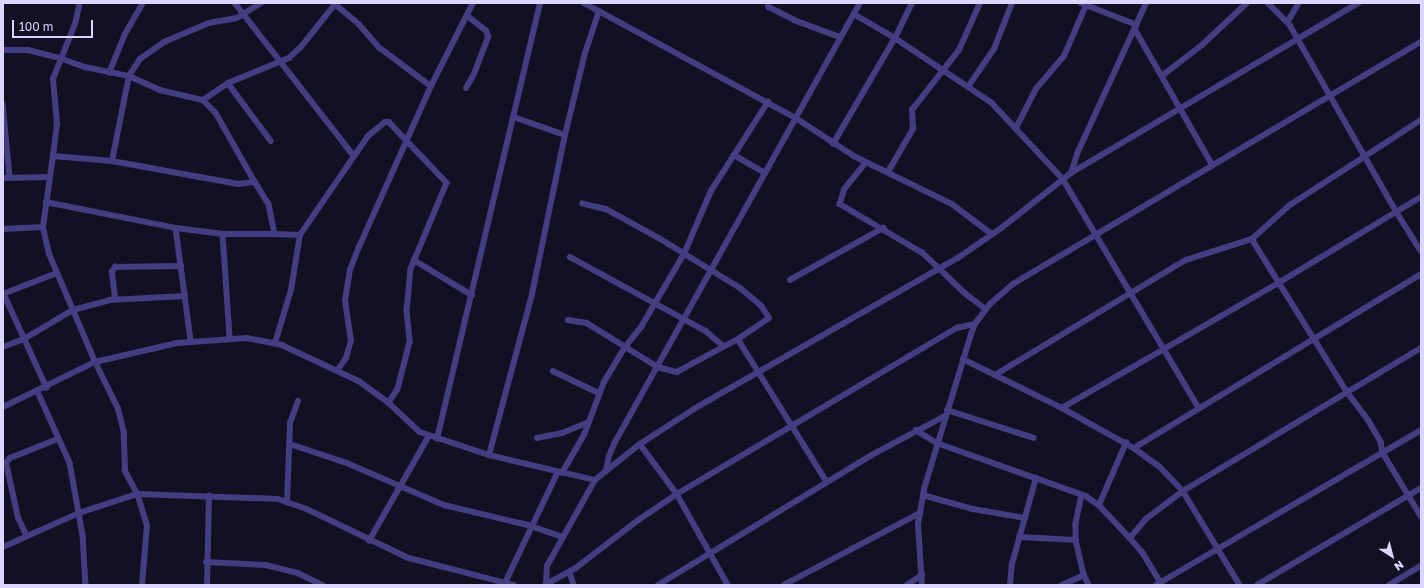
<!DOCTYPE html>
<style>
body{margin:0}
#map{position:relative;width:1424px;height:588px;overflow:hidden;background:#141024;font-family:"Golos Text",sans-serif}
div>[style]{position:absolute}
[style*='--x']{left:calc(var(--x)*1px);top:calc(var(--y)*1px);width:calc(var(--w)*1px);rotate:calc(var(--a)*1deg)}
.minor>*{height:5.5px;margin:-2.75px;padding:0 2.75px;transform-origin:2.75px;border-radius:2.75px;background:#433d81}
span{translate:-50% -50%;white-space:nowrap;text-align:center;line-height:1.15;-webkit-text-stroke:4px #141024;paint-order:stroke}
.frame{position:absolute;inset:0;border:4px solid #dcd5fd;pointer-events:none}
.north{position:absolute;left:1372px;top:536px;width:40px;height:40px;-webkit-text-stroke:3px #141024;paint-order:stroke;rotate:144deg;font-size:11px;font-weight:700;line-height:16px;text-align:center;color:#dcd5fd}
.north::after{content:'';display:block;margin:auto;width:14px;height:18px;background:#dcd5fd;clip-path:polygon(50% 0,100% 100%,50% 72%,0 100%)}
.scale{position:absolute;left:12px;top:20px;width:81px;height:18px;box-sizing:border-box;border:2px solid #dcd5fd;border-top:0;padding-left:5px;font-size:12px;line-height:14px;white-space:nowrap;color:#dcd5fd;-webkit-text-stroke:3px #141024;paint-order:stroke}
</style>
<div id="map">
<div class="minor">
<div style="--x:235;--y:3;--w:194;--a:52.1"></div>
<div style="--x:334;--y:3;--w:33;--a:40"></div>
<div style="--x:359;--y:24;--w:32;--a:49"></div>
<div style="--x:380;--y:48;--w:64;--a:36.7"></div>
<div style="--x:584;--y:3;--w:241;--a:28.5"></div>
<div style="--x:796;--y:118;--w:69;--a:33.2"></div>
<div style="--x:854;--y:156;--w:109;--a:26.1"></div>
<div style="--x:952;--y:204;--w:50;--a:36.9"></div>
<div style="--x:768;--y:3;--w:4;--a:76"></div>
<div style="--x:769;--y:7;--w:28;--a:27"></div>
<div style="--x:794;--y:20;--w:49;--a:20.3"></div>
<div style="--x:1081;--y:3;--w:60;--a:21.4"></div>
<div style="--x:1268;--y:3;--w:31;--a:45"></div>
<div style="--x:1290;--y:25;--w:214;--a:60.3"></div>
<div style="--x:1396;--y:211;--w:47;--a:58"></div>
<div style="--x:854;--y:14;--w:48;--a:30.3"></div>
<div style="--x:895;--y:38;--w:117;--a:33.8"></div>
<div style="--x:992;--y:103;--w:104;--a:46.9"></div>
<div style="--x:1063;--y:179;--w:266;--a:59.3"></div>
<div style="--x:1288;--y:21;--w:21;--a:-59"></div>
<div style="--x:1135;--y:29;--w:155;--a:60.3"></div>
<div style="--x:3;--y:50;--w:25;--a:0"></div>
<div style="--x:28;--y:50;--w:33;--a:14"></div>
<div style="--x:60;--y:58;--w:27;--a:20"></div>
<div style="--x:85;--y:67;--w:45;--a:11.6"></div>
<div style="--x:129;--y:76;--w:34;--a:24"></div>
<div style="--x:160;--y:90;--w:44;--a:13.1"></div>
<div style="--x:203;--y:100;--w:18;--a:45"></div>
<div style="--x:216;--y:113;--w:79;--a:60.5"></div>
<div style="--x:109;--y:73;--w:42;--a:-67.7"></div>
<div style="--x:125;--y:34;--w:36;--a:-60"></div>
<div style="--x:1162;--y:76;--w:51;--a:-37.8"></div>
<div style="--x:1202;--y:45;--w:62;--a:-43"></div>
<div style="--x:228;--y:83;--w:72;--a:53.4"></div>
<div style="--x:968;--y:87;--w:46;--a:-55.6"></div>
<div style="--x:994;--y:49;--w:49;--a:-68.6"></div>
<div style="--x:466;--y:88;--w:16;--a:-60"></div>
<div style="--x:474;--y:74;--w:40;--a:-69"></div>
<div style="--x:488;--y:37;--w:6;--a:-108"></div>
<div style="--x:486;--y:31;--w:24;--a:-142"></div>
<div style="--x:203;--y:100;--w:30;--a:-34"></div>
<div style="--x:228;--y:83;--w:66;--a:-22.3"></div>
<div style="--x:289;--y:58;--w:16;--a:-43"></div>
<div style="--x:301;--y:47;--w:56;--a:-51.5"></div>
<div style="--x:3;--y:104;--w:73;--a:84.5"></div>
<div style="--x:514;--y:117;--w:54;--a:19.4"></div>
<div style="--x:1016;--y:128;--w:44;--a:-62.9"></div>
<div style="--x:1036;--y:89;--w:43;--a:-49.7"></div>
<div style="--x:1064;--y:56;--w:58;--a:-66.5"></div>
<div style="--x:833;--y:144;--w:123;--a:-59.7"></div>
<div style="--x:895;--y:38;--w:39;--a:-64"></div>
<div style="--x:734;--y:155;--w:36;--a:30"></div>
<div style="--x:53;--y:156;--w:32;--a:-83"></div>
<div style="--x:57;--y:124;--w:45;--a:-95.1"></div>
<div style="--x:53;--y:79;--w:59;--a:-68.2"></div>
<div style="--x:75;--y:24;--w:22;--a:-77"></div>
<div style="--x:112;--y:161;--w:87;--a:-78.7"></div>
<div style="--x:129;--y:76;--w:20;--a:-57"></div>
<div style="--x:140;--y:59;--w:29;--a:-35"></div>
<div style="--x:164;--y:42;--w:49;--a:-22.9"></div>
<div style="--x:209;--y:23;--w:28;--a:-10"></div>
<div style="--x:237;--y:18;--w:28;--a:-32"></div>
<div style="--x:866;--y:163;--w:33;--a:129"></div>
<div style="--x:845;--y:189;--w:16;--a:108"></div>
<div style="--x:840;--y:204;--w:96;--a:30.6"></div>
<div style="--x:923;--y:253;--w:59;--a:43.6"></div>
<div style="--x:966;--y:294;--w:25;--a:37"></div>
<div style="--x:888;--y:172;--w:50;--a:-59.8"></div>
<div style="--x:913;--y:129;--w:19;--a:-93"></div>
<div style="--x:912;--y:110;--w:76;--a:-51.9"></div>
<div style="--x:959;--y:50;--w:51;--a:-65.9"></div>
<div style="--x:1071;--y:173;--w:20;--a:-72"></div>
<div style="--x:1077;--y:154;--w:166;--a:-65.4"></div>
<div style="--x:3;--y:178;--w:46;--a:-1.2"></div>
<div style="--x:46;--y:202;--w:133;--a:11.3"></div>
<div style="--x:176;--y:228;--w:47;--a:7.3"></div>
<div style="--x:223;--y:234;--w:52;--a:0"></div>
<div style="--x:176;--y:228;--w:114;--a:82.4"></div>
<div style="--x:3;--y:229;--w:40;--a:-2.9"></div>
<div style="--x:223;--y:234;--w:103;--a:86.1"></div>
<div style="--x:1252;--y:239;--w:181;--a:58.1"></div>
<div style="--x:1348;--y:393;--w:35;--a:53"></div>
<div style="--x:1369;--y:421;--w:24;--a:60"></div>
<div style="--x:1381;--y:442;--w:11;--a:80"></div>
<div style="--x:1383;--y:453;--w:74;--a:58.9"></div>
<div style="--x:570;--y:257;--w:155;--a:28.6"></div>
<div style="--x:706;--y:331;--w:23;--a:41"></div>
<div style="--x:414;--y:260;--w:68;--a:31.1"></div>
<div style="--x:790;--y:280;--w:107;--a:-29.2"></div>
<div style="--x:3;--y:294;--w:58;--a:-21.3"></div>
<div style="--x:4;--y:294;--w:103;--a:65.4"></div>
<div style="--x:115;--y:298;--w:26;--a:-97"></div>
<div style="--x:112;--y:272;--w:6;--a:-59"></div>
<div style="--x:115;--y:267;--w:66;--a:-0.9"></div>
<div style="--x:568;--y:320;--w:19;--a:9"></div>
<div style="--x:587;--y:323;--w:84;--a:31.8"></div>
<div style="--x:658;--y:367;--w:20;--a:15"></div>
<div style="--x:677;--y:372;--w:69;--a:-28.4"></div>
<div style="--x:738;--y:339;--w:37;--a:-34"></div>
<div style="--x:769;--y:318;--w:14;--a:-124"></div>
<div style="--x:761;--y:306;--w:26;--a:-140"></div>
<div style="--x:741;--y:289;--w:97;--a:-148.4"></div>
<div style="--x:658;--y:238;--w:58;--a:-151.2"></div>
<div style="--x:607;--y:210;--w:25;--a:-166"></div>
<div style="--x:738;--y:339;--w:168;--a:58.1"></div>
<div style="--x:275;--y:343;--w:55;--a:-73.2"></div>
<div style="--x:291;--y:290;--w:56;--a:-80.7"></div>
<div style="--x:300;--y:235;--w:120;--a:-55.5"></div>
<div style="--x:368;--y:136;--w:22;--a:-39"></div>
<div style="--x:385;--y:122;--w:4;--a:0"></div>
<div style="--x:389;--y:122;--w:84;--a:46.4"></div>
<div style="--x:447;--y:183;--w:93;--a:112.7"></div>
<div style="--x:411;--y:269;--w:42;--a:95.4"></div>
<div style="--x:407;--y:311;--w:31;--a:84"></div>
<div style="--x:410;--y:342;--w:49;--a:104.3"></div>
<div style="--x:398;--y:389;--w:17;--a:123"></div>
<div style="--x:3;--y:347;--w:22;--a:-21"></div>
<div style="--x:24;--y:339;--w:57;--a:-30.6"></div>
<div style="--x:73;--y:310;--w:38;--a:-15"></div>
<div style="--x:110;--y:300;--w:75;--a:-3.1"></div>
<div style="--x:963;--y:359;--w:110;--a:26.3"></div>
<div style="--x:1062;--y:408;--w:82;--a:29.1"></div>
<div style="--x:1134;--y:448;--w:31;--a:36"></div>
<div style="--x:1159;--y:466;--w:35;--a:46"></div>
<div style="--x:1183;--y:491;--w:110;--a:58.8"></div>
<div style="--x:337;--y:371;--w:16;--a:-55"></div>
<div style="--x:346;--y:358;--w:18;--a:-74"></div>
<div style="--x:351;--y:341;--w:40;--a:-98.5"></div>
<div style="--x:345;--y:301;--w:31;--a:-81"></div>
<div style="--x:350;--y:270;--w:25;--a:-69"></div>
<div style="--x:359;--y:247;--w:176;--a:-65.9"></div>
<div style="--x:431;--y:86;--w:93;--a:-63.2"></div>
<div style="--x:553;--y:371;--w:51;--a:25.6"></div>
<div style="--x:995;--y:375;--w:223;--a:-31.1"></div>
<div style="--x:1186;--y:260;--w:69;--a:-17.7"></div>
<div style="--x:1252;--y:239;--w:51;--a:-41.8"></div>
<div style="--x:1290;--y:205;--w:156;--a:-33"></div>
<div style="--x:38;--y:392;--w:78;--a:65.7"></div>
<div style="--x:70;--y:463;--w:73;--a:79.8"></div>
<div style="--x:83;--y:535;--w:50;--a:86.6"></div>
<div style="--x:3;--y:407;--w:102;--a:-26.1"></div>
<div style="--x:95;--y:362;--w:84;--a:-13"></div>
<div style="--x:177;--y:343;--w:70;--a:-4.1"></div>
<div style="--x:247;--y:338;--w:36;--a:11"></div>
<div style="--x:282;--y:345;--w:85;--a:25.1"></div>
<div style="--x:359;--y:381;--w:37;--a:36"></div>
<div style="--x:389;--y:403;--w:42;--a:43.1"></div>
<div style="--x:420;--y:432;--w:73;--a:18.4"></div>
<div style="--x:489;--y:455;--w:109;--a:13.3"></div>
<div style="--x:1062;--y:408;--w:252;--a:-30"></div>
<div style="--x:1280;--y:282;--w:165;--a:-31.1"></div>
<div style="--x:947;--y:410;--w:91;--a:17.8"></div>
<div style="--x:916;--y:430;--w:25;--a:32"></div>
<div style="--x:937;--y:443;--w:158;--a:19.6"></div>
<div style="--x:1086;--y:496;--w:16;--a:35"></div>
<div style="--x:1099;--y:505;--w:45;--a:46.8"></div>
<div style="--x:1130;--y:538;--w:20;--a:49"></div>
<div style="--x:1143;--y:553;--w:37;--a:59"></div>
<div style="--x:537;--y:438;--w:25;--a:-11"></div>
<div style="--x:562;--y:433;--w:27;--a:-22"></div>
<div style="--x:437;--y:439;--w:448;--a:-76.7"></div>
<div style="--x:290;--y:444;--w:60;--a:18.4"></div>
<div style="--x:347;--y:463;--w:106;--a:23.4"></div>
<div style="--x:444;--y:505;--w:86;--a:13.4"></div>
<div style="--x:528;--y:525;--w:37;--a:19"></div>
<div style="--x:640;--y:444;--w:62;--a:53.5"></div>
<div style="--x:677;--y:494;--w:104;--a:60.7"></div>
<div style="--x:1134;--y:448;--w:336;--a:-31.2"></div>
<div style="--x:489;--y:455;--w:167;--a:-75"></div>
<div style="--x:532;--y:294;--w:162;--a:-78.3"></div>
<div style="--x:565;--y:135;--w:84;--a:-76.3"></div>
<div style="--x:585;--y:53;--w:44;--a:-71.6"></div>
<div style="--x:606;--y:471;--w:15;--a:-79"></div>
<div style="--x:609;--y:456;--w:13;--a:-67"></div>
<div style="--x:614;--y:444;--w:505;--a:-60.85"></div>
<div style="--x:562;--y:473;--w:44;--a:-59.9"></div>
<div style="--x:584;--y:435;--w:57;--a:-69.3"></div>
<div style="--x:604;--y:382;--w:41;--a:-59"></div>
<div style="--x:625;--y:347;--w:26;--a:-51"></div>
<div style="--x:641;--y:327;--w:85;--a:-59.5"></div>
<div style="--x:684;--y:254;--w:69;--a:-66.8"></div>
<div style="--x:711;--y:191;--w:106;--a:-57.4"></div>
<div style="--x:923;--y:495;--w:52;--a:15.6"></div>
<div style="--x:973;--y:509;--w:53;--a:9.8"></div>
<div style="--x:1082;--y:495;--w:30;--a:102"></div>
<div style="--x:1076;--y:524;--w:16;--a:90"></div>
<div style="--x:1076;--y:540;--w:36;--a:77"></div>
<div style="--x:1084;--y:575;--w:11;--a:63"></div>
<div style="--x:287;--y:502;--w:79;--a:-87.8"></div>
<div style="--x:290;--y:423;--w:23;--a:-70"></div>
<div style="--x:1099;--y:505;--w:68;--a:-66.5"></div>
<div style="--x:26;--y:535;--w:19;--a:-115"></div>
<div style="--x:18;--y:518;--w:56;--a:-102.3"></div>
<div style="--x:6;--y:463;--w:6;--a:-51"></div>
<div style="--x:10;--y:458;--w:52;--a:-21.6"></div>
<div style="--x:1019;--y:537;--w:57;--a:3"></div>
<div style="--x:1130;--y:538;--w:25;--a:-50"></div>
<div style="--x:1146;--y:519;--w:46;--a:-37.1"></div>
<div style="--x:1183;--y:491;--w:278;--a:-31"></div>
<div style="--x:369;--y:541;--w:121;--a:-60.3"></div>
<div style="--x:3;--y:547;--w:83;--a:-24.1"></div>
<div style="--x:79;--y:513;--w:61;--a:-18.1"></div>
<div style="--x:137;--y:494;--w:141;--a:2"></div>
<div style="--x:278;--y:499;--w:31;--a:19"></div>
<div style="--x:307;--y:509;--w:113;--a:25.7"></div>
<div style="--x:409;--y:558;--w:108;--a:14.4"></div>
<div style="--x:206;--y:562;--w:60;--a:2.9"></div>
<div style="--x:266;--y:565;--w:33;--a:14"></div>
<div style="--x:298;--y:573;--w:28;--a:26"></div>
<div style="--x:570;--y:572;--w:14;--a:73"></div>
<div style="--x:142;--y:585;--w:59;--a:-85.2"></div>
<div style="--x:147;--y:526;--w:34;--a:-107"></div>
<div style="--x:137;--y:494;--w:26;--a:-118"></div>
<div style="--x:125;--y:471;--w:38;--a:-92"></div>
<div style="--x:124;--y:433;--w:25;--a:-104"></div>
<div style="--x:118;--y:409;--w:52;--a:-116.1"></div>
<div style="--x:95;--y:362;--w:117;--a:-113.1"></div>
<div style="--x:49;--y:254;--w:28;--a:-103"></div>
<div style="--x:43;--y:227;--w:72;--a:-82"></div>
<div style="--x:53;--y:156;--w:59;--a:4.8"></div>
<div style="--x:112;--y:161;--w:128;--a:10.3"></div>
<div style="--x:238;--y:184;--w:17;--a:-7"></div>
<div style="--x:255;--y:182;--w:26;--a:58"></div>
<div style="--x:269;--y:204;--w:31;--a:79"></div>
<div style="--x:275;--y:234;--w:25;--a:2"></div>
<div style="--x:207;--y:585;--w:89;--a:-88.7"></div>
<div style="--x:504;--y:585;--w:125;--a:-64.5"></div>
<div style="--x:545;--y:585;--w:35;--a:-29"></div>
<div style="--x:576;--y:568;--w:77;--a:-37.6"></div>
<div style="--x:637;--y:521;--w:48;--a:-34"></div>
<div style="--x:677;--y:494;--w:326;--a:-30.7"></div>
<div style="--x:957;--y:328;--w:18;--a:-13"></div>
<div style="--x:546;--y:585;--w:19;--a:-87"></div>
<div style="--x:547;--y:566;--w:98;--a:-60.8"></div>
<div style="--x:595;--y:480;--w:58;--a:-38.7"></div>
<div style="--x:640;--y:444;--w:64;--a:-32.9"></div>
<div style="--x:694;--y:409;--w:304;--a:-29.8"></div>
<div style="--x:958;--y:258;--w:56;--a:-34.8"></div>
<div style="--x:1004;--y:226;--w:85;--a:-38.3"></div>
<div style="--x:1071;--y:173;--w:334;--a:-30.6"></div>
<div style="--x:658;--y:585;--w:250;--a:-31.3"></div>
<div style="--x:872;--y:455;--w:83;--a:-28.1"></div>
<div style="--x:784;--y:585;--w:154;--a:-27.9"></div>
<div style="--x:907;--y:585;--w:18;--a:-34"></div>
<div style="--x:922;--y:585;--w:61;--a:-93.8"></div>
<div style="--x:918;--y:524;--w:36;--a:-80"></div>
<div style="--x:924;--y:489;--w:162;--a:-73.1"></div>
<div style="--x:971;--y:334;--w:11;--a:-68"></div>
<div style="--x:975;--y:324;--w:25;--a:-53"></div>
<div style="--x:990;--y:304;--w:30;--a:-41"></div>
<div style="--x:1013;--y:284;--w:474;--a:-30.7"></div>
<div style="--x:1010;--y:585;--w:21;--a:-85"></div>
<div style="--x:1012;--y:564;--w:89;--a:-74.4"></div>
<div style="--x:1062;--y:585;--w:24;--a:-24"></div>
<div style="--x:1156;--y:585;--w:307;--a:-30.3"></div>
<div style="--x:1257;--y:585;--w:191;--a:-30.6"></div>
<div style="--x:1389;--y:585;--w:37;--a:-31"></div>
</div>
<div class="frame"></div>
<div class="north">N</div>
<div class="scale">100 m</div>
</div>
